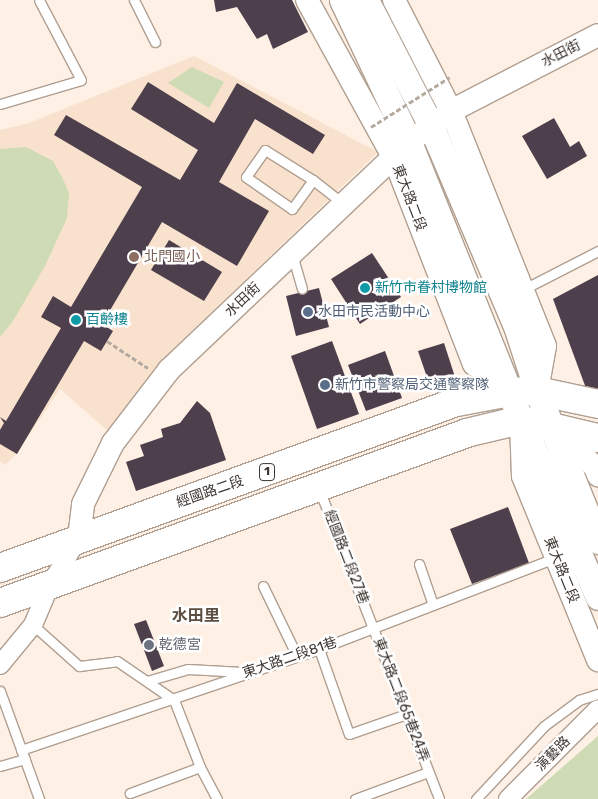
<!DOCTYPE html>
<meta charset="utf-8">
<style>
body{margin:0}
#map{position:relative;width:598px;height:799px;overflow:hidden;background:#fef0e4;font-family:Rubik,"Noto Sans TC",sans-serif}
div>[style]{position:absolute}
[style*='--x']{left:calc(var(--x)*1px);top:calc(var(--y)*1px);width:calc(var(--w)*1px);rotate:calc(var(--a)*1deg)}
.built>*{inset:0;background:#f9e2cd}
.green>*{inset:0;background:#cedbb4}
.building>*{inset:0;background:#4d3f4c}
.path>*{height:3px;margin-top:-1.5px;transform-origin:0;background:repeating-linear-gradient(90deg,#b5aaa0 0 5px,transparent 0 7.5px)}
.roads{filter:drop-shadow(1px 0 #b09f91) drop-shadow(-1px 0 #b09f91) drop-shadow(0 1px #b09f91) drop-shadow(0 -1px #b09f91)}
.service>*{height:9px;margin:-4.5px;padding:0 4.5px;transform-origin:4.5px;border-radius:4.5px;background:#fff}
.minor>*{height:18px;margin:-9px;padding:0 9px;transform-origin:9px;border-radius:9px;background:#fff}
.tertiary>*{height:22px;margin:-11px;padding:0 11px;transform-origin:11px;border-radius:11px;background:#fff}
.secondary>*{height:25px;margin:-12.5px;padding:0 12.5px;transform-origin:12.5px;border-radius:12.5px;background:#fff}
.primary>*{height:28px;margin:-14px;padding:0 14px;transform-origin:14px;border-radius:14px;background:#fff}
.path-bridge>*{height:3px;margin-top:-1.5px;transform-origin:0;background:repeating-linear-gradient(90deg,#b5aaa0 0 5px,transparent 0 7.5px)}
.dots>*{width:14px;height:14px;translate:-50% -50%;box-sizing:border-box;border:2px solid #fff;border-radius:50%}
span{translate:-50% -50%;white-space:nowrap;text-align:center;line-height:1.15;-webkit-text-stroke:5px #fff;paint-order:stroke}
.shield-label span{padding:1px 4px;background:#fff;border:1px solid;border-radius:4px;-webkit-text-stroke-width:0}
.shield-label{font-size:12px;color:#3c352f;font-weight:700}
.street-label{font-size:14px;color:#3c352f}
.education-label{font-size:14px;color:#785e54}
.left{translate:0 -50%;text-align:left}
.culture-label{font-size:14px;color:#0d838f}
.service-label{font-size:14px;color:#4e5e75}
.worship-label{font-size:14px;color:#5b616d}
.quarter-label{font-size:16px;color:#5b4d40;font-weight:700}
</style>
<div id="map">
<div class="built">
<div style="clip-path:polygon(194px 56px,378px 152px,160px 362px,108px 431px,60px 389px,17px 453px,5px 465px,0 461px,0 130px,29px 123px)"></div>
</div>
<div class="green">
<div style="clip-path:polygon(192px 67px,224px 82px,209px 108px,168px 83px)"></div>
<div style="clip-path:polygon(26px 147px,53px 161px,62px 177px,69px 193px,67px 218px,45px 266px,13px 321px,0 337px,0 149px)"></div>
<div style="clip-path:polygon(598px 736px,598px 799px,526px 799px)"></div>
</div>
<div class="building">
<div style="clip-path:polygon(214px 0,292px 0,308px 32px,273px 49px,267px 34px,257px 39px,237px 7px,216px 12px)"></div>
<div style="clip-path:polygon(148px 82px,214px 123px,237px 83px,325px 135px,313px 154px,255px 119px,219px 182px,269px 211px,237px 266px,162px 222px,102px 324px,113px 331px,101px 351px,84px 341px,17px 454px,0 444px,0 430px,4px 423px,0 417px,6px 421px,61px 328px,41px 317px,53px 296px,71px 307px,142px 187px,54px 135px,66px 115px,180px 180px,198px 150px,131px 109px)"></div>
<div style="clip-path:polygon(554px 118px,570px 147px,579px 141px,587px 156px,547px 179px,522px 136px)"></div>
<div style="clip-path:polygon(169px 240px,222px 272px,204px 301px,151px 270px)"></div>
<div style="clip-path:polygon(372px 253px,401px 297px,360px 324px,331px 279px)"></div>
<div style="clip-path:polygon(598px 275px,598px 392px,587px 391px,553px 299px)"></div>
<div style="clip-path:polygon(319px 288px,329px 327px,296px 336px,286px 296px)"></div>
<div style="clip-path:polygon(332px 341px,359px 414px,317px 429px,291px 356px)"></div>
<div style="clip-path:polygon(444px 343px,455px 377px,430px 386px,418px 351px)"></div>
<div style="clip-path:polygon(385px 351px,402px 398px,366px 411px,348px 365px)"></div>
<div style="clip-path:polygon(197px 401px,210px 413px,226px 460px,136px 491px,126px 462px,144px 456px,140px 445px,163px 437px,161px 429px,180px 423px)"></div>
<div style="clip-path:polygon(508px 507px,529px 563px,472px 584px,450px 529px)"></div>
<div style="clip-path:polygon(146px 620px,164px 666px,152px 671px,134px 624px)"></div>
</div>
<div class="path">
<div style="--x:107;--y:341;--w:49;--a:33.4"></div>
</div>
<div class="roads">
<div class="service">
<div style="--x:134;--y:0;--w:47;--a:63.4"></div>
<div style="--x:0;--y:104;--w:84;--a:-16.5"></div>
<div style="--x:81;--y:80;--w:90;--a:-117.7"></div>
<div style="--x:313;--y:180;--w:36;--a:126"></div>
<div style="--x:292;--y:209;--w:56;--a:-145.2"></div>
<div style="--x:246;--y:177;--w:33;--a:-55"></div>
<div style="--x:265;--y:150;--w:57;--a:32"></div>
<div style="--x:313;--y:180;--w:39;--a:38"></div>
<div style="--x:292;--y:254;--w:36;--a:74"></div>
<div style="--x:524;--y:289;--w:83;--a:-27.2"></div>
<div style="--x:319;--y:489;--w:332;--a:68.8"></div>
<div style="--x:419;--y:564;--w:43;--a:71.1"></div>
<div style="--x:263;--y:586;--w:78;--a:64.1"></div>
<div style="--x:33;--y:625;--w:62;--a:41.7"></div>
<div style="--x:79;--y:666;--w:38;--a:-7"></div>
<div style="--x:117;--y:661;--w:69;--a:34.4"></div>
<div style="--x:174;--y:700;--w:72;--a:68.8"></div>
<div style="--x:200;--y:767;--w:75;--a:159.6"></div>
<div style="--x:319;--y:649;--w:90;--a:70.6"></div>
<div style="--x:349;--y:734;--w:60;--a:-19.3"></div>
<div style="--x:147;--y:681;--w:43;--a:-16.3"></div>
<div style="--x:188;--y:669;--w:55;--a:3.1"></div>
<div style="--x:0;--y:691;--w:115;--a:70.1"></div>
<div style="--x:21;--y:750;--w:315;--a:-18.7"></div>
<div style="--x:319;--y:649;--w:253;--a:-21.1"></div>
<div style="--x:0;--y:766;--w:26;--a:-16"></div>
<div style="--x:200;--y:767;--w:36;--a:62"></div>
<div style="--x:355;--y:799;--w:78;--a:-20.3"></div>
<div style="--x:476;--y:799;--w:100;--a:-47"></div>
<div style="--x:544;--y:726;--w:44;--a:-36.6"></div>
<div style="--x:579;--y:700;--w:20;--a:-18"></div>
</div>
<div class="minor">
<div style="--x:0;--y:665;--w:52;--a:-50.5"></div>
<div style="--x:33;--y:625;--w:43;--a:-67"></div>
<div style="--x:50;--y:585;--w:54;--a:-58.7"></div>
<div style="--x:508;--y:799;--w:127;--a:-45"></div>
</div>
<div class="tertiary">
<div style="--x:307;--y:0;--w:180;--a:61.2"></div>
<div style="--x:394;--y:158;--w:221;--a:68.8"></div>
<div style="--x:474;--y:364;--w:46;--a:37.9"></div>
<div style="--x:394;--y:0;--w:125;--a:62.8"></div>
<div style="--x:451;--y:111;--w:253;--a:68.2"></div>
<div style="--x:545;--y:346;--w:46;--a:100.1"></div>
<div style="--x:521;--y:424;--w:52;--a:87.8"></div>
<div style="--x:523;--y:476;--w:199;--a:67.8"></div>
<div style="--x:550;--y:426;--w:61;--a:42.3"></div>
<div style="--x:595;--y:467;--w:9;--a:69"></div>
<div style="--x:79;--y:538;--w:34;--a:-83"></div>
<div style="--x:83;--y:504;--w:68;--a:-63.8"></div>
<div style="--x:113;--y:443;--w:92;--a:-52.5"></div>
<div style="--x:169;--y:370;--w:331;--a:-43.5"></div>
<div style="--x:409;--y:142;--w:52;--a:-36.4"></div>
<div style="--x:451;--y:111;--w:165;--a:-27.3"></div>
</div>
<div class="secondary">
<div style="--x:342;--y:0;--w:157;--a:64.7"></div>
<div style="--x:409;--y:142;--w:300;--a:68.1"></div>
<div style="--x:521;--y:420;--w:193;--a:66.5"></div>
<div style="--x:366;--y:0;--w:142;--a:62.7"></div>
<div style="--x:431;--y:126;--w:217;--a:67"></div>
<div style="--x:516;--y:326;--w:68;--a:72.1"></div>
<div style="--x:537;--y:391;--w:162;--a:67.9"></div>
</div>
<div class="primary">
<div style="--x:0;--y:568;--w:486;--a:-20"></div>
<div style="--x:457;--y:402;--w:54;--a:-10.7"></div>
<div style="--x:510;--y:392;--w:27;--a:-2"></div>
<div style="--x:537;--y:391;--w:62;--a:12"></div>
<div style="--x:0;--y:603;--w:496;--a:-20"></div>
<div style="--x:466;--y:433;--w:57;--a:-13.3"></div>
<div style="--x:521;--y:420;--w:79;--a:13.2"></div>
</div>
</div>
<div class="path-bridge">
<div style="--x:371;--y:127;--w:93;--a:-32.3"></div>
</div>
<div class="dots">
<div style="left:134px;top:257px;background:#8d6e63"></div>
<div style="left:365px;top:288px;background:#0f9aa8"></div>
<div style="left:308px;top:312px;background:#5c6f8a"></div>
<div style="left:76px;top:320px;background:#0f9aa8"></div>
<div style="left:325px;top:385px;background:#5c6f8a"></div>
<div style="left:149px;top:645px;background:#6b7280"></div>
</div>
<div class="shield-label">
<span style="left:267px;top:472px">1</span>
</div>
<div class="street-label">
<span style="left:561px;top:54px;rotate:-27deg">水田街</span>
<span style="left:409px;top:198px;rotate:69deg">東大路二段</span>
<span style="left:243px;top:300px;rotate:-43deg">水田街</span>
<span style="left:210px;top:492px;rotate:-19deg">經國路二段</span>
<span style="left:346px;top:557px;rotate:69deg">經國路二段27巷</span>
<span style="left:561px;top:570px;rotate:68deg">東大路二段</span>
<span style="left:290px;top:658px;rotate:-19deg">東大路二段81巷</span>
<span style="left:401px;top:700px;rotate:69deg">東大路二段65巷24弄</span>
<span style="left:553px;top:754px;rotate:-45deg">演藝路</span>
</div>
<div class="education-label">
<span class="left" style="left:144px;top:257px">北門國小</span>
</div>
<div class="culture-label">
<span class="left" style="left:375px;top:288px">新竹市眷村博物館</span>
<span class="left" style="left:86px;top:320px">百齡樓</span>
</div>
<div class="service-label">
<span class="left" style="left:318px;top:312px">水田市民活動中心</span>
<span class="left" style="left:335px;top:385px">新竹市警察局交通警察隊</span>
</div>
<div class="worship-label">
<span class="left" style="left:159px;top:645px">乾德宮</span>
</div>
<div class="quarter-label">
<span style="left:196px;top:616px">水田里</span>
</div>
</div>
